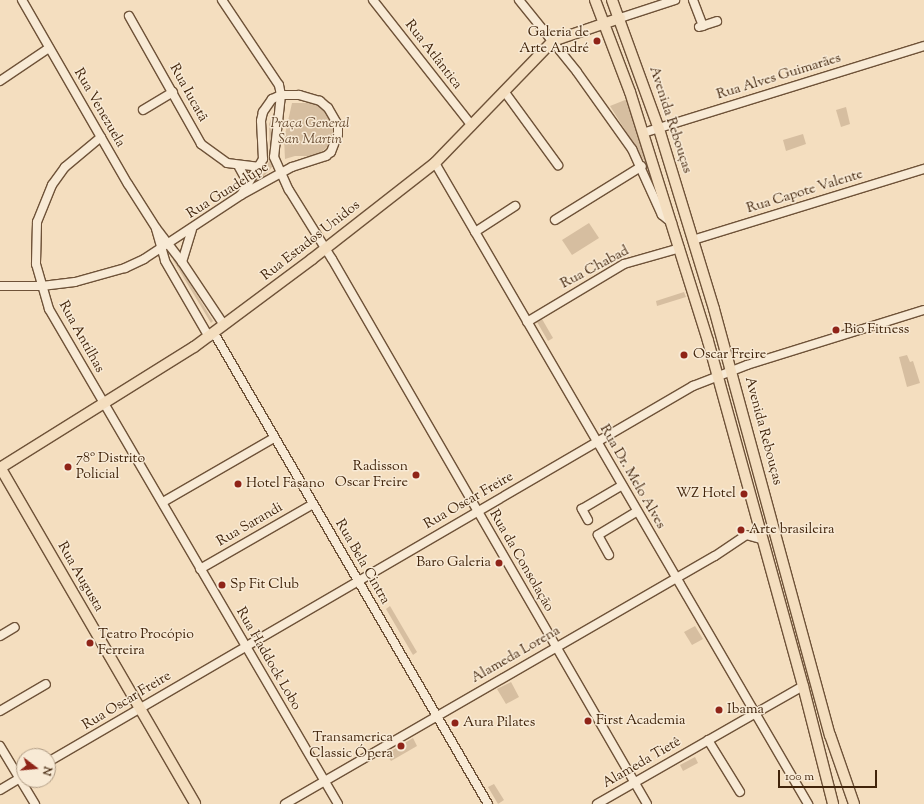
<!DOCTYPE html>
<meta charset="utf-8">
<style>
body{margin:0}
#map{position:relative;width:924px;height:804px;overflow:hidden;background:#f4debf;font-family:"Sorts Mill Goudy",serif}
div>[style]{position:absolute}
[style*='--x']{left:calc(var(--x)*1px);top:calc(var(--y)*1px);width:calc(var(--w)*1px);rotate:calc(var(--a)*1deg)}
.green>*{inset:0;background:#d6bea0}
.roads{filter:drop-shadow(1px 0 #6e5238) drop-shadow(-1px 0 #6e5238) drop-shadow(0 1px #6e5238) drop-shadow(0 -1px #6e5238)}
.minor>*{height:8px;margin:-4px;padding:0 4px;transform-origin:4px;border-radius:4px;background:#f8ead5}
.major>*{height:10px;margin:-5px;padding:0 5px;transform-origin:5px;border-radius:5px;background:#f4debf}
.dots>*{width:11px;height:11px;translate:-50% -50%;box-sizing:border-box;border:2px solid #f8ead5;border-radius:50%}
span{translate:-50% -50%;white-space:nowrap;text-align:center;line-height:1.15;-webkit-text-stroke:3px #f8ead5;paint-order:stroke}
.poi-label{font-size:14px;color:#41240b}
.right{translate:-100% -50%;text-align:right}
.left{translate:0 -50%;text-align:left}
.street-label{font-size:14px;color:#41240b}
.park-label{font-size:14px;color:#664a30;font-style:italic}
.north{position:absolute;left:16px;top:748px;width:40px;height:40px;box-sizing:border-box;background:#f8ead5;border:1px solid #af9b84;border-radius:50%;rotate:106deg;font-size:11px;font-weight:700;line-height:16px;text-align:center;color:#41240b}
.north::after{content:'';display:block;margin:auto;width:14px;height:18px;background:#8f2418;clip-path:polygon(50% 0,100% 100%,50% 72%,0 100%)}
.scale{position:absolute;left:778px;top:770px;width:99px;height:18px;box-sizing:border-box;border:2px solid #41240b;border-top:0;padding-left:5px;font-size:12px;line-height:14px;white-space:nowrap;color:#41240b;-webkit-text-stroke:3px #f8ead5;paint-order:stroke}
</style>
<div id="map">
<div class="green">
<div style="clip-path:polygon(630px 98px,655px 178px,610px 106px)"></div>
<div style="clip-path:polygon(292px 103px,311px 103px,322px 106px,334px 125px,330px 145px,316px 156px,295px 156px,285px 159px,284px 139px)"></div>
<div style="clip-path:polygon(277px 106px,273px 166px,256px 185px,254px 183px,264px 173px,270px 159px,269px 124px)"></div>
<div style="clip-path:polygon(846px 107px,850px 124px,841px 127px,836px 110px)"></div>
<div style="clip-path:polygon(803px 134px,806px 144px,786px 151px,783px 140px)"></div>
<div style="clip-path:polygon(589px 223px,599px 238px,572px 255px,562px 240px)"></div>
<div style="clip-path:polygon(175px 259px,213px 321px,211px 323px,173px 260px)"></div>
<div style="clip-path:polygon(684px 292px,686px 297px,657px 306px,656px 301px)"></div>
<div style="clip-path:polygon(542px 319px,553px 338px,548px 341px,537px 322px)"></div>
<div style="clip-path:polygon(907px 355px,910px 362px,913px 361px,920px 383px,907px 387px,899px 357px)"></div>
<div style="clip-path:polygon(390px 606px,417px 652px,413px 655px,386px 609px)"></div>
<div style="clip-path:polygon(695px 626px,703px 639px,692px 645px,684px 632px)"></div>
<div style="clip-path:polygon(511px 682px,519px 697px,506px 704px,497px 689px)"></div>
<div style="clip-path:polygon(413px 738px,417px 746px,391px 761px,386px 754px)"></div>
<div style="clip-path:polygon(695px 757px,698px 763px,683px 771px,680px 765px)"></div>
<div style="clip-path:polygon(494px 784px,504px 800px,498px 804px,488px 787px)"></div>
</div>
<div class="roads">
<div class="minor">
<div style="--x:22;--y:0;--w:212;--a:60.1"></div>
<div style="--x:128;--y:184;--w:52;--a:57.5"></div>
<div style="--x:156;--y:228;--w:43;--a:52.6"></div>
<div style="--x:182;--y:262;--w:76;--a:56.3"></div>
<div style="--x:222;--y:0;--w:102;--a:56.2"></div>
<div style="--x:279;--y:85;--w:10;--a:79"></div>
<div style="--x:281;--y:95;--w:62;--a:96.4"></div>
<div style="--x:274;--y:157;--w:36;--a:66"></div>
<div style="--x:289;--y:190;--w:81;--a:58.1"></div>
<div style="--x:332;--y:259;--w:629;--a:59.97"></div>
<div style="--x:373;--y:0;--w:160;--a:51.8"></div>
<div style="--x:519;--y:0;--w:92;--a:51.1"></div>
<div style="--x:577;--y:72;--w:95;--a:54.5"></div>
<div style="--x:632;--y:149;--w:72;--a:65.6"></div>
<div style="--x:662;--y:215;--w:13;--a:39"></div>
<div style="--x:693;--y:0;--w:28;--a:69"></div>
<div style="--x:129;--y:16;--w:147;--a:60.6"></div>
<div style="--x:201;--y:144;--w:32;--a:36"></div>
<div style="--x:227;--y:163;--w:33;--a:7"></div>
<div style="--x:620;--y:18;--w:58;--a:-18.1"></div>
<div style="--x:699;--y:27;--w:19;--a:-18"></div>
<div style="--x:0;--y:81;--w:59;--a:-34"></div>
<div style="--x:504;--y:91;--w:92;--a:53.9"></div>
<div style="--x:143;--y:110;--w:35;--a:-31"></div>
<div style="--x:643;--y:133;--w:294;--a:-17.2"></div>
<div style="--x:101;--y:137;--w:47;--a:140.2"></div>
<div style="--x:65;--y:167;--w:22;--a:126"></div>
<div style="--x:52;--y:185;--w:40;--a:112"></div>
<div style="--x:37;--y:222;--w:42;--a:91.4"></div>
<div style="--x:36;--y:264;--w:47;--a:73.9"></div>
<div style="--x:49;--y:309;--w:573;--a:59.72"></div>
<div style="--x:435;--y:163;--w:742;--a:59.8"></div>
<div style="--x:239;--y:167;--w:10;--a:61"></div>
<div style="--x:244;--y:176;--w:12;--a:85"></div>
<div style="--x:555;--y:220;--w:102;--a:-31.8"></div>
<div style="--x:156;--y:229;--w:33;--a:74"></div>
<div style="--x:165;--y:261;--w:88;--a:59.9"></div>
<div style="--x:475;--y:232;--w:48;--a:-33"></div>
<div style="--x:693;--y:240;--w:242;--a:-17.1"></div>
<div style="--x:182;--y:262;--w:34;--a:-73"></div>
<div style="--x:0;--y:286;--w:42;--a:0"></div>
<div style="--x:42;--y:286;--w:33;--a:-7"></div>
<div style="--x:75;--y:282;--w:52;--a:-15.6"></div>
<div style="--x:125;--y:268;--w:21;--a:-25"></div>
<div style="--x:144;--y:259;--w:116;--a:-33.4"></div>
<div style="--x:241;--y:195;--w:58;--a:-28.8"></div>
<div style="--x:292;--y:167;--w:36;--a:-18"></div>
<div style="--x:326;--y:156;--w:6;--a:-39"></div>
<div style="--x:331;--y:152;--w:19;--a:-69"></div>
<div style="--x:338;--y:134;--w:9;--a:-90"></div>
<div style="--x:338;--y:125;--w:20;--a:-120"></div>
<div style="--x:328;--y:108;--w:11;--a:-139"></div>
<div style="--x:320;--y:101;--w:22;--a:-164"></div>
<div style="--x:299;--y:95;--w:18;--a:180"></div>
<div style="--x:281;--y:95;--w:10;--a:156"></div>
<div style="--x:272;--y:99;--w:16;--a:125"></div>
<div style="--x:263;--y:112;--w:9;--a:103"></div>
<div style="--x:261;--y:121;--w:38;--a:87"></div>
<div style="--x:263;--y:159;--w:42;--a:121.4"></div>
<div style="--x:527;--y:322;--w:113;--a:-30.9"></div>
<div style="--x:624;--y:264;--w:58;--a:-15.9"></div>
<div style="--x:214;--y:333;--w:545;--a:59.81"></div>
<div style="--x:163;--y:502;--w:128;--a:-30"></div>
<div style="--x:588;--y:520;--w:13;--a:-119"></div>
<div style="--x:582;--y:509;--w:45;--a:-30.5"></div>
<div style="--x:609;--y:555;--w:23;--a:-119"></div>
<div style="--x:598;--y:535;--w:44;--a:-31.2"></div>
<div style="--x:200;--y:569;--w:130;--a:-29.9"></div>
<div style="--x:0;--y:636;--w:17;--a:-31"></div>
<div style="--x:0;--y:711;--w:53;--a:-30.4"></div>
<div style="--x:708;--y:740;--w:61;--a:58.4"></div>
<div style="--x:0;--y:746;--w:68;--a:58.9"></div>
<div style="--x:48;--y:762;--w:747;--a:-30.24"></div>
<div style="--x:693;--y:386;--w:58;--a:-21.3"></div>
<div style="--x:747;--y:365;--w:185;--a:-17.3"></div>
<div style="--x:0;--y:790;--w:27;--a:-31"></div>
<div style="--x:285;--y:804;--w:496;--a:-30"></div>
<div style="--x:715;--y:556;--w:37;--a:-34"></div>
<div style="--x:746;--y:535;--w:16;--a:15"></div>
<div style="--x:597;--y:804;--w:237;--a:-29.8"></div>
</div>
<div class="major">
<div style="--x:595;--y:0;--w:98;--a:69.2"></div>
<div style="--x:630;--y:92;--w:261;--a:72.6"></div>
<div style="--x:708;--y:341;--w:358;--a:74.6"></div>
<div style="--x:803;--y:686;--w:122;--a:75.7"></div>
<div style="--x:612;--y:0;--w:137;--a:70"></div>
<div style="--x:659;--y:129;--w:188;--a:73"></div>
<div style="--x:714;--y:309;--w:442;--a:74.8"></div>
<div style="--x:830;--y:735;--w:73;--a:70.8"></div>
<div style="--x:0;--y:467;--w:389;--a:59.9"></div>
<div style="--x:0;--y:468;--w:229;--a:-32"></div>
<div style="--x:194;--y:347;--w:147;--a:-36.7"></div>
<div style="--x:312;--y:259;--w:156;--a:-38"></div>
<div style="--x:435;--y:163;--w:170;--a:-46"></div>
<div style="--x:553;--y:41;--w:71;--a:-18.9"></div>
</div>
</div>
<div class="dots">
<div style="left:597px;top:41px;background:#8f2418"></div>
<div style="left:836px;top:330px;background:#8f2418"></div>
<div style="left:684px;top:355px;background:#8f2418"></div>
<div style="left:68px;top:467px;background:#8f2418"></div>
<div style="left:416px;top:475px;background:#8f2418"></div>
<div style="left:238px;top:484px;background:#8f2418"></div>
<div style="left:744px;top:494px;background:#8f2418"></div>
<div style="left:741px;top:530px;background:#8f2418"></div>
<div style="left:499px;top:563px;background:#8f2418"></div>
<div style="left:222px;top:585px;background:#8f2418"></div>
<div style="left:90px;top:643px;background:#8f2418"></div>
<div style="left:719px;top:710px;background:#8f2418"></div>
<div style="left:588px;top:721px;background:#8f2418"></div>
<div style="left:455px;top:723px;background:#8f2418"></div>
<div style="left:401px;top:746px;background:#8f2418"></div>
</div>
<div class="poi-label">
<span class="right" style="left:589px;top:41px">Galeria de<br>Arte André</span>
<span class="left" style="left:844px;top:330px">Bio Fitness</span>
<span class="left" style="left:693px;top:355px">Oscar Freire</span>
<span class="left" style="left:76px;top:467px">78º Distrito<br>Policial</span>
<span class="right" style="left:408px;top:475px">Radisson<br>Oscar Freire</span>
<span class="left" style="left:246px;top:484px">Hotel Fasano</span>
<span class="right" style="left:736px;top:494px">WZ Hotel</span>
<span class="left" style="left:749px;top:530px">Arte brasileira</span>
<span class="right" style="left:491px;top:563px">Baro Galeria</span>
<span class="left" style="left:230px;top:585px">Sp Fit Club</span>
<span class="left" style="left:98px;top:643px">Teatro Procópio<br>Ferreira</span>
<span class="left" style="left:727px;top:710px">Ibama</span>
<span class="left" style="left:596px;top:721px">First Academia</span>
<span class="left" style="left:463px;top:723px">Aura Pilates</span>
<span class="right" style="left:393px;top:746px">Transamerica<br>Classic Ópera</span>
</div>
<div class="street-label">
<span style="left:433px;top:55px;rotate:52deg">Rua Atlântica</span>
<span style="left:779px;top:77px;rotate:-17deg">Rua Alves Guimarães</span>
<span style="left:188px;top:93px;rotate:61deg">Rua Iucatã</span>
<span style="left:99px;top:108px;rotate:60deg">Rua Venezuela</span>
<span style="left:670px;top:120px;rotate:72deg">Avenida Rebouças</span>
<span style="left:228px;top:191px;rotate:-32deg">Rua Guadelupe</span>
<span style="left:805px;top:192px;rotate:-17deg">Rua Capote Valente</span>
<span style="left:311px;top:241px;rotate:-38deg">Rua Estados Unidos</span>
<span style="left:595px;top:268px;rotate:-28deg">Rua Chabad</span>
<span style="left:81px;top:337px;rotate:61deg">Rua Antilhas</span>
<span style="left:763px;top:431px;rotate:75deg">Avenida Rebouças</span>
<span style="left:632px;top:477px;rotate:60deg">Rua Dr. Melo Alves</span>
<span style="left:469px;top:501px;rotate:-30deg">Rua Oscar Freire</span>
<span style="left:250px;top:525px;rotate:-30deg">Rua Sarandi</span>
<span style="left:521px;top:561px;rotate:60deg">Rua da Consolação</span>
<span style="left:362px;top:562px;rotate:60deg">Rua Bela Cintra</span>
<span style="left:80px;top:577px;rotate:60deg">Rua Augusta</span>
<span style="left:516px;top:655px;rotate:-30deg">Alameda Lorena</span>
<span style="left:268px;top:659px;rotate:60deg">Rua Haddock Lobo</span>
<span style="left:127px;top:701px;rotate:-31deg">Rua Oscar Freire</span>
<span style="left:642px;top:763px;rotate:-30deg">Alameda Tietê</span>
</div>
<div class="park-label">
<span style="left:310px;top:132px">Praça General<br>San Martin</span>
</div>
<div class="north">N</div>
<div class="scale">100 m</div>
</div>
